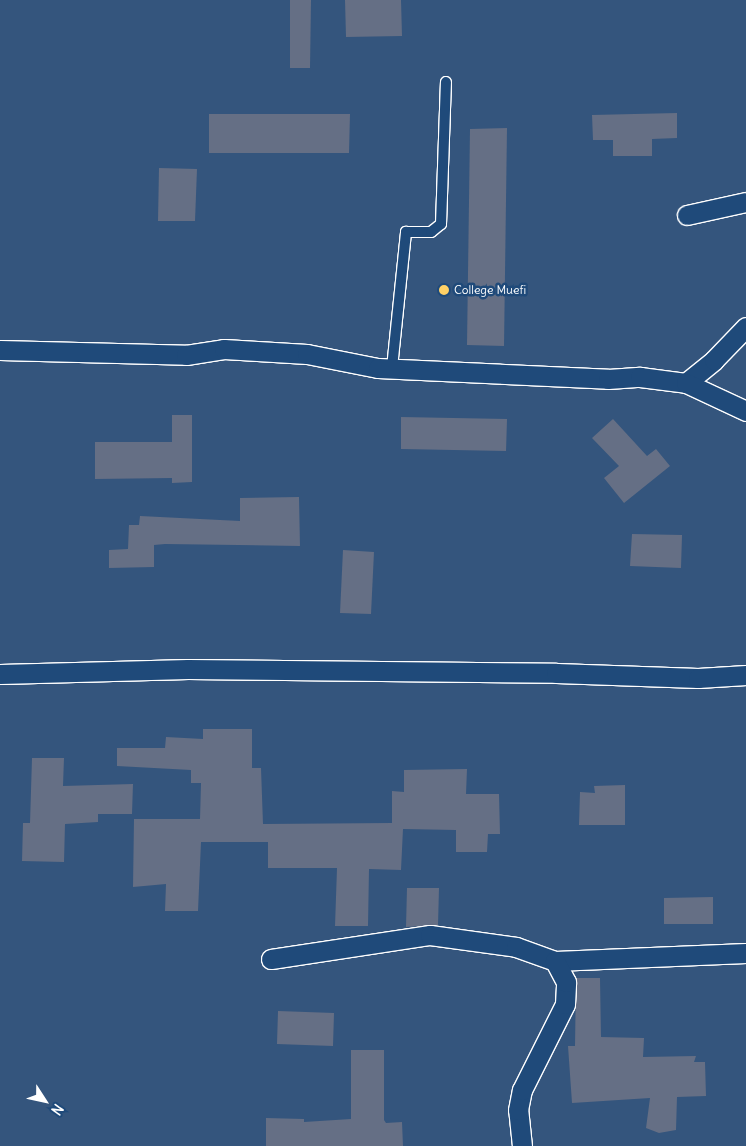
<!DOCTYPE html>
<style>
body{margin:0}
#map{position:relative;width:746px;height:1146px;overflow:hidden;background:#34557d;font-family:Delius,sans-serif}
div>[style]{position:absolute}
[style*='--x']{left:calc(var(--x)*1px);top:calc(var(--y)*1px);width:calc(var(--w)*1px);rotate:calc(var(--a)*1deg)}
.building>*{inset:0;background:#656f85}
.roads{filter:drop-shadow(1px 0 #fff) drop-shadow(-1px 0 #fff) drop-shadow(0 1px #fff) drop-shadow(0 -1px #fff)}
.lane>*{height:10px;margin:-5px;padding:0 5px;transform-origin:5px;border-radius:5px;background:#1f4a7a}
.street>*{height:19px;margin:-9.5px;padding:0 9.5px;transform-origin:9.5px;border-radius:9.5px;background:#1f4a7a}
.dots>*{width:14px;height:14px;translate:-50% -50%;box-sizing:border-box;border:2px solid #1f4a7a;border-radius:50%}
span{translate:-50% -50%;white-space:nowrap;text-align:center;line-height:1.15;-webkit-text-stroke:5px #1f4a7a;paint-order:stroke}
.poi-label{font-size:12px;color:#fff}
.left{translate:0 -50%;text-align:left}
.north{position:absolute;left:20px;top:1076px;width:50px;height:50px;-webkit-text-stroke:4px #1f4a7a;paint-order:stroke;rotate:125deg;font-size:14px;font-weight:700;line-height:20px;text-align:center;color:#fff}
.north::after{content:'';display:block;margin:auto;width:18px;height:22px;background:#fff;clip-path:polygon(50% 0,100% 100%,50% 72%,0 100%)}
</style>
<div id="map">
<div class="building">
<div style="clip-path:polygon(290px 0,311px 0,310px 68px,290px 68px)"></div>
<div style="clip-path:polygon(345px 0,401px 0,402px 36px,346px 37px)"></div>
<div style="clip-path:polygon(677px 113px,677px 138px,652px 139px,652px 156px,613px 156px,613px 140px,593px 140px,592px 115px)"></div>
<div style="clip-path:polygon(209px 114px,350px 114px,349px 153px,209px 153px)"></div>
<div style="clip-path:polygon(507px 128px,504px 346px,467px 345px,470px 129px)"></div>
<div style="clip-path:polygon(159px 168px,197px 169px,195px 221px,158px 221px)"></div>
<div style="clip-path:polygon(172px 415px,192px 415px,192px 482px,172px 483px,172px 478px,95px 479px,95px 442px,172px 442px)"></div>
<div style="clip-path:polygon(401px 417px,507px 419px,506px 451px,401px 449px)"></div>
<div style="clip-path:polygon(613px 419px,647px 456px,656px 449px,670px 466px,624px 503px,604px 478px,619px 466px,592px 438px)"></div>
<div style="clip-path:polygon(299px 497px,300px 546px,165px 544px,154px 545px,154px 567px,109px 568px,109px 550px,128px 549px,129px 525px,139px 525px,140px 516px,240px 521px,240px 498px)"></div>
<div style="clip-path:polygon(632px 534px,682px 535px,681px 568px,630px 566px)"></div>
<div style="clip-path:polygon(343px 550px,374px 552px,371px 614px,340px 613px)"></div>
<div style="clip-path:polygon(203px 729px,252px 729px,252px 768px,261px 768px,263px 824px,392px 823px,392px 791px,404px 792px,404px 770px,467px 769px,466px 794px,499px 794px,500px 834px,488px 834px,487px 852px,456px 852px,456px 830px,403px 829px,401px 870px,369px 869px,368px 926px,335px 926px,337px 868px,268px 868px,268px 842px,201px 842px,198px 911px,165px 911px,166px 884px,133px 887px,134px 819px,200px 819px,201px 783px,191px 783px,191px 770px,117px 766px,117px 748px,165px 748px,166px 737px,203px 739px)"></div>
<div style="clip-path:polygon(32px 758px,64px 758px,63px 786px,133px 784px,132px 814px,98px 814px,98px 822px,65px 824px,64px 862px,22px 861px,23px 823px,30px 823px)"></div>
<div style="clip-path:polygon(625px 785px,625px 825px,579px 825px,580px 792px,595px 793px,594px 786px)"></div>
<div style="clip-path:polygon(407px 888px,439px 888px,438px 925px,406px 927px)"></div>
<div style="clip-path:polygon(713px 897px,713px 924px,664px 924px,664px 898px)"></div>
<div style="clip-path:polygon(576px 978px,600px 978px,601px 1037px,644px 1038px,643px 1057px,696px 1056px,694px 1062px,705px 1062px,706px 1096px,677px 1097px,676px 1130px,659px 1133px,646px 1128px,650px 1098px,572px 1103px,568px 1046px,575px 1046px)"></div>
<div style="clip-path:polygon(278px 1011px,334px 1013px,333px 1046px,277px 1044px)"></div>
<div style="clip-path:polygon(351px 1050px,384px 1050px,384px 1120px,386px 1123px,402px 1122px,403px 1146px,266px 1146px,266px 1118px,304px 1119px,304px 1122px,351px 1119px)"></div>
</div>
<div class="roads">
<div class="lane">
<div style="--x:392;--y:368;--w:137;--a:-84.1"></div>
<div style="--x:406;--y:232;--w:25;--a:0"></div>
<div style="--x:431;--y:232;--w:13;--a:-39"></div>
<div style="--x:441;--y:224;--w:142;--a:-88"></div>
</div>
<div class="street">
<div style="--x:687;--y:215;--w:60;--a:-12.4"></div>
<div style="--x:0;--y:350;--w:186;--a:1.5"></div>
<div style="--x:186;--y:355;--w:38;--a:-9"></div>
<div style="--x:224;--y:349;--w:83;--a:3.4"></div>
<div style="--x:307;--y:354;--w:72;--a:11.2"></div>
<div style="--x:378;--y:368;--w:230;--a:2.7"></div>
<div style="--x:608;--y:379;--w:32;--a:-4"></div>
<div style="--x:640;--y:377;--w:46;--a:7.4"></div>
<div style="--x:686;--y:383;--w:36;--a:-39"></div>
<div style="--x:714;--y:360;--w:46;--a:-45.9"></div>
<div style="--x:686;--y:383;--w:66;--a:25"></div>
<div style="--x:0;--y:674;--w:188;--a:-1.5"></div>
<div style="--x:188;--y:669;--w:368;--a:0.6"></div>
<div style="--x:556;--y:673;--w:142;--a:2"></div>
<div style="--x:698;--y:678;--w:48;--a:-3.6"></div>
<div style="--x:271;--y:959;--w:161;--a:-8.6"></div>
<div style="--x:430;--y:935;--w:87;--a:7.9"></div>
<div style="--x:516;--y:947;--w:41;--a:19.7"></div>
<div style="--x:555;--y:961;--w:191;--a:-2.4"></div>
<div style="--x:522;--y:1146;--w:36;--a:-96"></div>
<div style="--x:518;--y:1110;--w:20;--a:-79"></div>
<div style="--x:522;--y:1090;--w:96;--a:-63.4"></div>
<div style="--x:565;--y:1004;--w:22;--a:-87"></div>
<div style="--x:566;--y:982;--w:24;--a:-118"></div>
</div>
</div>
<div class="dots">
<div style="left:444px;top:290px;background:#ffd166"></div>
</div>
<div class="poi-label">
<span class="left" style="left:454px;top:290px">College Muefi</span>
</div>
<div class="north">N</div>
</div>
